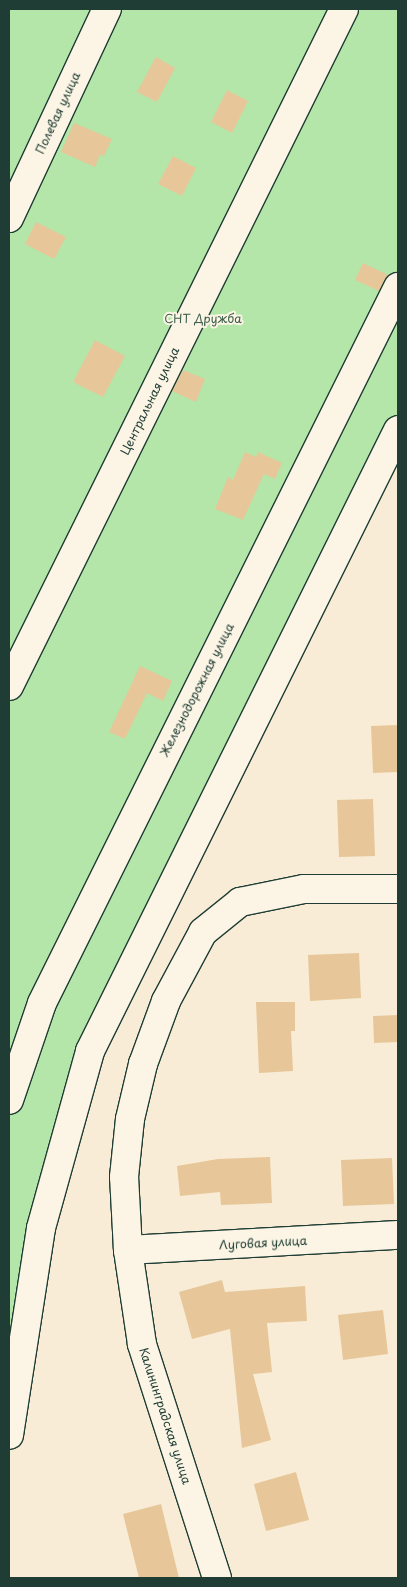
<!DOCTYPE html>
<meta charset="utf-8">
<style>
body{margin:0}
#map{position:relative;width:407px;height:1587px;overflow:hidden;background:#f8ecd6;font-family:"Playpen Sans",sans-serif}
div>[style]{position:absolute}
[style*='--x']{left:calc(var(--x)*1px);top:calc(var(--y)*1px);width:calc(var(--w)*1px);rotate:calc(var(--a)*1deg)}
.green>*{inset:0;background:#b3e6a8}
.building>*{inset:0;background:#e7c799}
.roads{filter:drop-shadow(1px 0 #1f3d34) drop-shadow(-1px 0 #1f3d34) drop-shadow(0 1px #1f3d34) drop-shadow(0 -1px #1f3d34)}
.minor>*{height:28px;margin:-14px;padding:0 14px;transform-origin:14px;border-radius:14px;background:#fcf5e5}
span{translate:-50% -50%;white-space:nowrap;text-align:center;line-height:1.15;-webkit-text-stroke:4px #fcf5e5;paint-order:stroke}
.street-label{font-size:12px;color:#1f3d34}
.park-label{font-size:12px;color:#3d5f4b}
.frame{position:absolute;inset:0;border:10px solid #1f3d34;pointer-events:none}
</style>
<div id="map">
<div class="green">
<div style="clip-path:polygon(9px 9px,398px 9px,398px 434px,128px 990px,82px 1110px,41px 1261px,9px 1441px)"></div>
</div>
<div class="building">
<div style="clip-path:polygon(156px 57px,175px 68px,157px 102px,137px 92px)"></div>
<div style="clip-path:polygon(227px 90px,248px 101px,232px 133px,211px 122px)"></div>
<div style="clip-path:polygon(74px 123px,112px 139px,104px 156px,100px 155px,95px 167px,61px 152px)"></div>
<div style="clip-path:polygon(173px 156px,196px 168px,182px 196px,158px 184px)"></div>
<div style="clip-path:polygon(36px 222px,66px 237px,54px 259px,25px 244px)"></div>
<div style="clip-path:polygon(363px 263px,388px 275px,379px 291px,355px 280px)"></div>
<div style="clip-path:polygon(95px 340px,125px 356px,103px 397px,73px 382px)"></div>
<div style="clip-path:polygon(183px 370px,205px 379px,196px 402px,172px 391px)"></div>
<div style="clip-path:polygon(245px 452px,256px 457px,258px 452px,282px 463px,275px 479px,264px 474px,243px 520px,215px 509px,228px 477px,233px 480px)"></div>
<div style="clip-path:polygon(140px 666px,172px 681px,163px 701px,147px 693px,125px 739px,109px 732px)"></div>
<div style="clip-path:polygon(398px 725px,398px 772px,373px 773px,371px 726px)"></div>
<div style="clip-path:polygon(373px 799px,375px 856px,339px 857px,337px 800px)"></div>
<div style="clip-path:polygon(359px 953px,361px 998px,310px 1001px,308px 955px)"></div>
<div style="clip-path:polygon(256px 1002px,295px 1002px,295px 1031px,291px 1031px,293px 1071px,259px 1073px)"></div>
<div style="clip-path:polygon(398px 1015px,398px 1042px,374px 1043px,373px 1016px)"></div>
<div style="clip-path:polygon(270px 1157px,272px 1203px,221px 1205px,220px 1192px,180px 1196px,177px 1166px,218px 1159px)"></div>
<div style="clip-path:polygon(392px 1158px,394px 1204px,343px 1206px,341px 1160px)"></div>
<div style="clip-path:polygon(222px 1280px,225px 1292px,305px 1286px,307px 1321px,267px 1323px,272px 1372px,253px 1374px,271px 1440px,242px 1448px,230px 1329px,192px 1339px,179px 1292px)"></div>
<div style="clip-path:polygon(383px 1310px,388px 1354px,343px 1360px,338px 1315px)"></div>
<div style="clip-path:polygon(296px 1472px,309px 1520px,266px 1531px,254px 1484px)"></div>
<div style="clip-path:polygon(161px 1504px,179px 1578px,139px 1578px,123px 1514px)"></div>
</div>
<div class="roads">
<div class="minor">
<div style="--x:9;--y:218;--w:231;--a:-64.9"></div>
<div style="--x:9;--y:686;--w:755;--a:-63.67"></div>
<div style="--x:9;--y:1100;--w:102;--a:-71.2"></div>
<div style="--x:42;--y:1003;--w:800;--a:-63.56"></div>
<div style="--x:128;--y:1250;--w:270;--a:-3.2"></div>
<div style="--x:9;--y:1435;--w:209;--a:-81.2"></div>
<div style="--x:41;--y:1228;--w:184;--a:-74.5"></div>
<div style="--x:90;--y:1051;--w:693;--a:-63.62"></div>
<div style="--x:217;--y:1578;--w:246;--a:-107.8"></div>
<div style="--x:142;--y:1344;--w:95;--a:-98.5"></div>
<div style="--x:128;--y:1250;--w:73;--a:-93.1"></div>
<div style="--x:124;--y:1177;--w:58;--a:-84.1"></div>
<div style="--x:130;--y:1119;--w:57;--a:-76.7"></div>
<div style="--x:143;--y:1064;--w:67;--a:-69.9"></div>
<div style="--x:166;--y:1001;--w:78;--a:-61.8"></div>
<div style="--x:203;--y:932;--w:48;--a:-39"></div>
<div style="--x:240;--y:902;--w:65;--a:-11.5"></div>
<div style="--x:304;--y:889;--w:94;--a:0"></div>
</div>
</div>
<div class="street-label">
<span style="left:58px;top:113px;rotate:-65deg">Полевая улица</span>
<span style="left:150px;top:401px;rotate:-64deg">Центральная улица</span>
<span style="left:197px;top:690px;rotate:-63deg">Железнодорожная улица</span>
<span style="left:263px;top:1243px;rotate:-3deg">Луговая улица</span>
<span style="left:165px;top:1416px;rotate:72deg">Калининградская улица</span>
</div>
<div class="park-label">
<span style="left:203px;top:319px">СНТ Дружба</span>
</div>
<div class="frame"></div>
</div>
